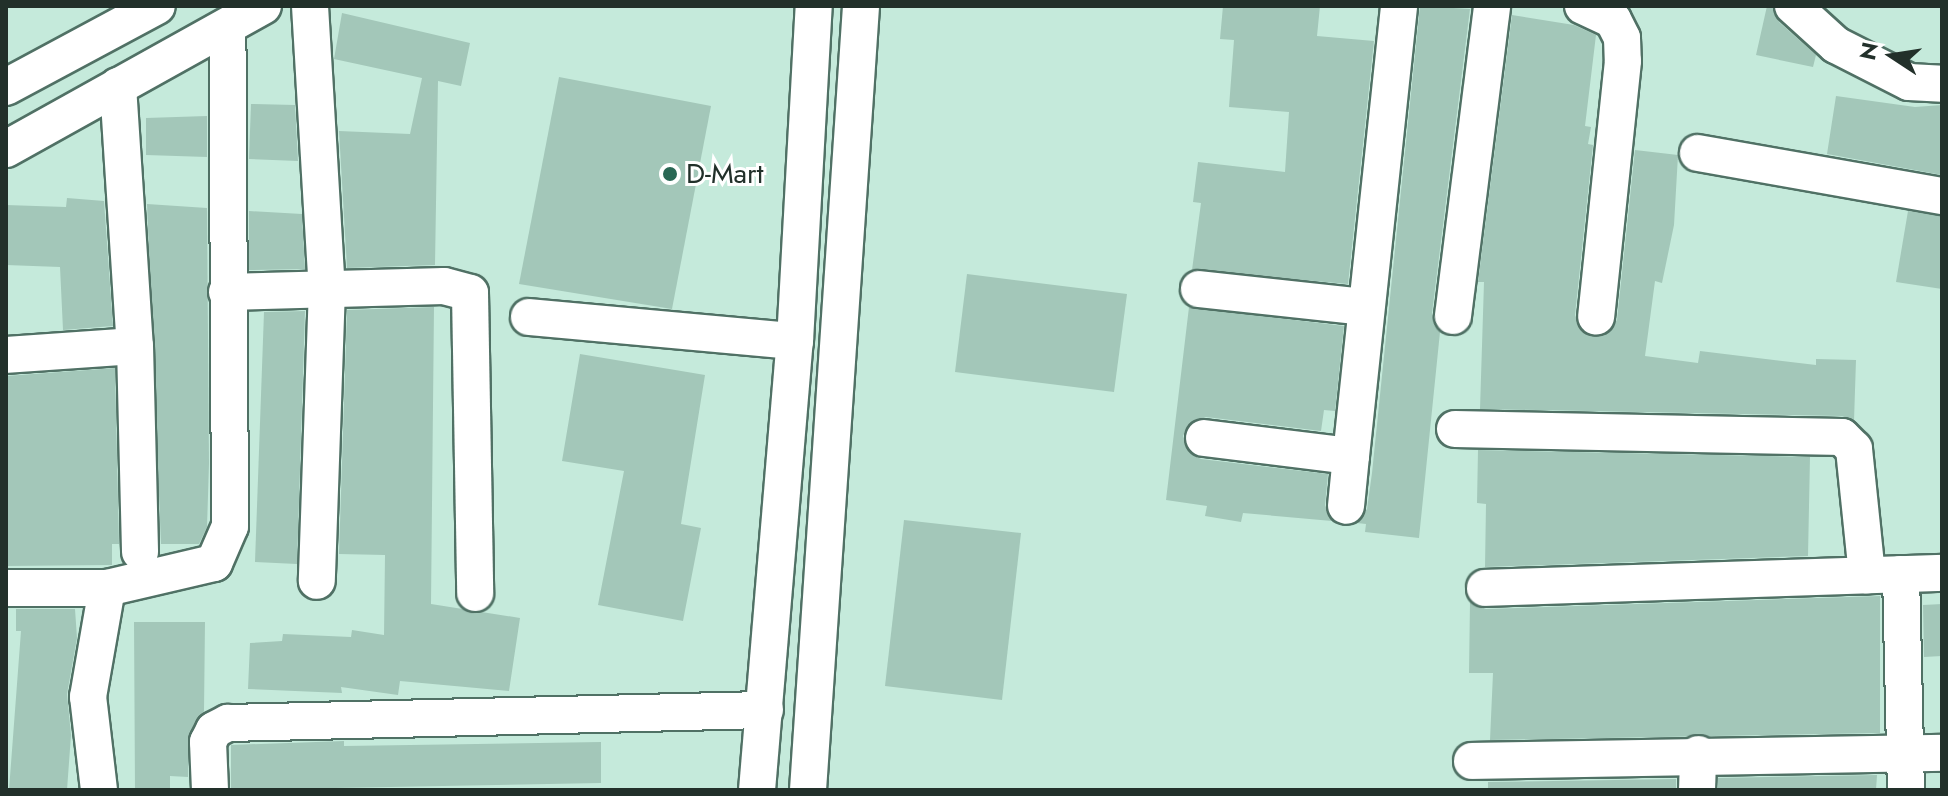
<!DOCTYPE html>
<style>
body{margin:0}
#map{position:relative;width:1948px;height:796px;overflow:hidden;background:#c5eadb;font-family:Jost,sans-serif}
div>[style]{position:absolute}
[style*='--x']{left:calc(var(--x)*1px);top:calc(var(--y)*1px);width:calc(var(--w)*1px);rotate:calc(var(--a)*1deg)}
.building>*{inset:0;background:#a3c7b9}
.roads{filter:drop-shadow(2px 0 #507165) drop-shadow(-2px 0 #507165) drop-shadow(0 2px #507165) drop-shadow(0 -2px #507165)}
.minor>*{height:36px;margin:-18px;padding:0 18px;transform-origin:18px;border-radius:18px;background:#fff}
.dots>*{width:22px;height:22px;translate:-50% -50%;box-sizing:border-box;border:4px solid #fff;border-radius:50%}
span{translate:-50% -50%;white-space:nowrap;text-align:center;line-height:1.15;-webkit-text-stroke:6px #fff;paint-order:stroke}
.poi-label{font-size:28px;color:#22302a}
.left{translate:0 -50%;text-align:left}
.frame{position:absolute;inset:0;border:8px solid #22302a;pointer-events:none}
.north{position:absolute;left:1852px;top:16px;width:80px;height:80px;-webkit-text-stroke:6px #fff;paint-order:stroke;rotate:282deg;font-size:22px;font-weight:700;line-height:32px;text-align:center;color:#22302a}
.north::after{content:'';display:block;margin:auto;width:28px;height:36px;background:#22302a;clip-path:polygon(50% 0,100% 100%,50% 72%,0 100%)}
</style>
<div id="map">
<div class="building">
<div style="clip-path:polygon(1223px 6px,1320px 6px,1317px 36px,1374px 41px,1348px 284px,1192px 270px,1201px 203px,1193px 202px,1198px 162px,1285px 172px,1289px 112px,1229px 107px,1234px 40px,1220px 39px)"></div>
<div style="clip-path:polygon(1420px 6px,1470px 9px,1432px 313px,1440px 332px,1419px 538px,1365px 532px,1366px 524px,1357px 523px,1367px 509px,1372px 473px)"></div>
<div style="clip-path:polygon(1767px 6px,1773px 6px,1779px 22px,1816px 55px,1813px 67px,1756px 55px)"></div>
<div style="clip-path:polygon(342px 13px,470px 43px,461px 86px,438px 81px,435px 265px,347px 268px,339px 131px,410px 134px,422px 78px,334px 59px)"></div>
<div style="clip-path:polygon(1512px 15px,1574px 25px,1596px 35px,1585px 126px,1591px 127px,1588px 144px,1593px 145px,1575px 315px,1583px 333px,1604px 336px,1617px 320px,1635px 150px,1678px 155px,1674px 225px,1662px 283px,1655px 281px,1645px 356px,1698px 363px,1700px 351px,1816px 365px,1816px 359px,1856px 360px,1854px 421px,1842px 416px,1480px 409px,1484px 282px,1478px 282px)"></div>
<div style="clip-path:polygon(559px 77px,711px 106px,672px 309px,519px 284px)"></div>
<div style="clip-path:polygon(1836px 96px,1915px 107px,1942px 105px,1942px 175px,1827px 154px)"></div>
<div style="clip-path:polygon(251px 104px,295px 105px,298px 161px,249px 159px)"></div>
<div style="clip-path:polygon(207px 116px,207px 157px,146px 155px,146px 118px)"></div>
<div style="clip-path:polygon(67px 198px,104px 201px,113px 326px,63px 330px,60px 267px,6px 265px,6px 205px,66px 207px)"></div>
<div style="clip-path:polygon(147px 204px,207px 208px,209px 464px,207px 527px,199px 544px,161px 544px)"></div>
<div style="clip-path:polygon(249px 211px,302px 214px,305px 269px,249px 270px)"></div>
<div style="clip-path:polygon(1908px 211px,1942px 216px,1942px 289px,1896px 282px)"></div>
<div style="clip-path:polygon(967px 274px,1127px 294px,1114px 392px,955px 372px)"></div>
<div style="clip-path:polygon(434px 307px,431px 604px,520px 618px,509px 691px,400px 681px,398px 695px,341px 687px,342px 693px,248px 689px,250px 643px,282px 641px,283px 634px,351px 637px,352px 630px,384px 635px,385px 555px,339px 554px,347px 310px)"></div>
<div style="clip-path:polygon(1189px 307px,1344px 326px,1335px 411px,1324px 410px,1321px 431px,1206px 417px,1188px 425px,1183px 436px,1191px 454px,1201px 459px,1328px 474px,1325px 505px,1332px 521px,1243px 513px,1241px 522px,1205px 516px,1207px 506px,1166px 500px)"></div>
<div style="clip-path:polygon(305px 311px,297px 564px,255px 562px,264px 312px)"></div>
<div style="clip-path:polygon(580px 354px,705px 375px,681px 524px,701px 528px,683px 621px,598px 605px,624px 471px,562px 461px)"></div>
<div style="clip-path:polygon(115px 368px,119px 544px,112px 544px,112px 565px,6px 566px,6px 376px)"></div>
<div style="clip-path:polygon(1478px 450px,1810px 457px,1808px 556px,1485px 567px,1486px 504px,1477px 503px)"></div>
<div style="clip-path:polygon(904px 520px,1021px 533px,1002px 700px,885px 686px)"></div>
<div style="clip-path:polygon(1880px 596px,1880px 733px,1490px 740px,1493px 673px,1469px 673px,1470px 602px,1486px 609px)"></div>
<div style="clip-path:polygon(1942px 604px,1942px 656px,1924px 657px,1923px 605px)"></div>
<div style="clip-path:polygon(16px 609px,75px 609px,77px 638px,67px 694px,71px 735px,67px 790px,9px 790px,21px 631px,16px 631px)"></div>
<div style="clip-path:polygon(134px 622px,205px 622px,204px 711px,189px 733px,188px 777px,170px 776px,170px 790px,135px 790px)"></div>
<div style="clip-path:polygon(344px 741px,344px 746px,601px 742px,601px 783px,231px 790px,231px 745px)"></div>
<div style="clip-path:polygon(1877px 775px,1876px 790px,1718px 790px,1718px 778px)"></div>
<div style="clip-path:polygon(1676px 779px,1676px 790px,1488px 790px,1488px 782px)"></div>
</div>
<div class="roads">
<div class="minor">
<div style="--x:310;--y:6;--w:283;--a:86.6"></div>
<div style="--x:327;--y:288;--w:293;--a:92"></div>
<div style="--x:1583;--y:6;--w:33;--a:25"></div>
<div style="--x:1613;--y:20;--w:20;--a:63"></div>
<div style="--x:1622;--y:38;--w:23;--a:88"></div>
<div style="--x:1623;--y:61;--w:257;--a:96"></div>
<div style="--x:1793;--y:6;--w:58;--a:42.2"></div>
<div style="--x:1836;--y:45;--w:82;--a:26.9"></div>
<div style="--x:1909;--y:82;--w:33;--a:3"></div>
<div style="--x:118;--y:86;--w:261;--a:86.3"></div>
<div style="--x:135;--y:346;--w:206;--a:88.6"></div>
<div style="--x:6;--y:87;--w:171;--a:-28.2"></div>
<div style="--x:6;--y:149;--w:294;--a:-29.1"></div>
<div style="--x:1698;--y:153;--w:248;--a:10"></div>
<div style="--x:1199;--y:289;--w:166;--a:6.2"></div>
<div style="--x:227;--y:292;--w:217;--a:-1.6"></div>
<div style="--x:444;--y:286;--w:27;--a:15"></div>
<div style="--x:470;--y:293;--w:300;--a:89"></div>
<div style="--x:1453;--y:316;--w:312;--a:-82.8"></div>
<div style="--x:529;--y:317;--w:267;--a:5.2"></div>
<div style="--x:6;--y:355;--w:129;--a:-4"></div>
<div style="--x:1455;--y:429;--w:387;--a:1.2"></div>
<div style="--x:1842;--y:437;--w:17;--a:45"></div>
<div style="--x:1854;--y:449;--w:127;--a:84.1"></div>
<div style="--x:1204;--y:438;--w:148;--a:7"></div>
<div style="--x:1351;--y:456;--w:50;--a:95.7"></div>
<div style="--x:1351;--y:456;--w:453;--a:-83.9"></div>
<div style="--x:1901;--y:574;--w:216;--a:88.7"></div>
<div style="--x:6;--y:588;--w:101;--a:0"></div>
<div style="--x:1485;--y:588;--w:457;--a:-1.9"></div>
<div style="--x:1472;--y:761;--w:470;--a:-1"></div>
<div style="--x:99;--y:790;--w:94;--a:-96.7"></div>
<div style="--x:88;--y:697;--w:111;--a:-80.1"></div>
<div style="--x:107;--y:588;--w:110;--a:-13.2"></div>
<div style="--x:214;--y:563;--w:40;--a:-66.6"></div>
<div style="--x:230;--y:526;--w:499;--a:-90.3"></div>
<div style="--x:210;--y:790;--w:48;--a:-92.4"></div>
<div style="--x:208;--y:742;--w:13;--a:-63"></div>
<div style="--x:214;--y:730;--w:16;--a:-27"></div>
<div style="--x:228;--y:723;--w:537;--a:-1.39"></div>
<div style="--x:757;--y:790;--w:451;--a:-85.2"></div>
<div style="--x:795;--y:341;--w:336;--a:-86.8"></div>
<div style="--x:808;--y:790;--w:786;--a:-86.13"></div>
<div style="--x:1697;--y:790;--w:36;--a:-88"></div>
</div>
</div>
<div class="dots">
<div style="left:670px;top:174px;background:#296754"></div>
</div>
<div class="poi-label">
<span class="left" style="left:686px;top:174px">D-Mart</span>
</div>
<div class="frame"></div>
<div class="north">N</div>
</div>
